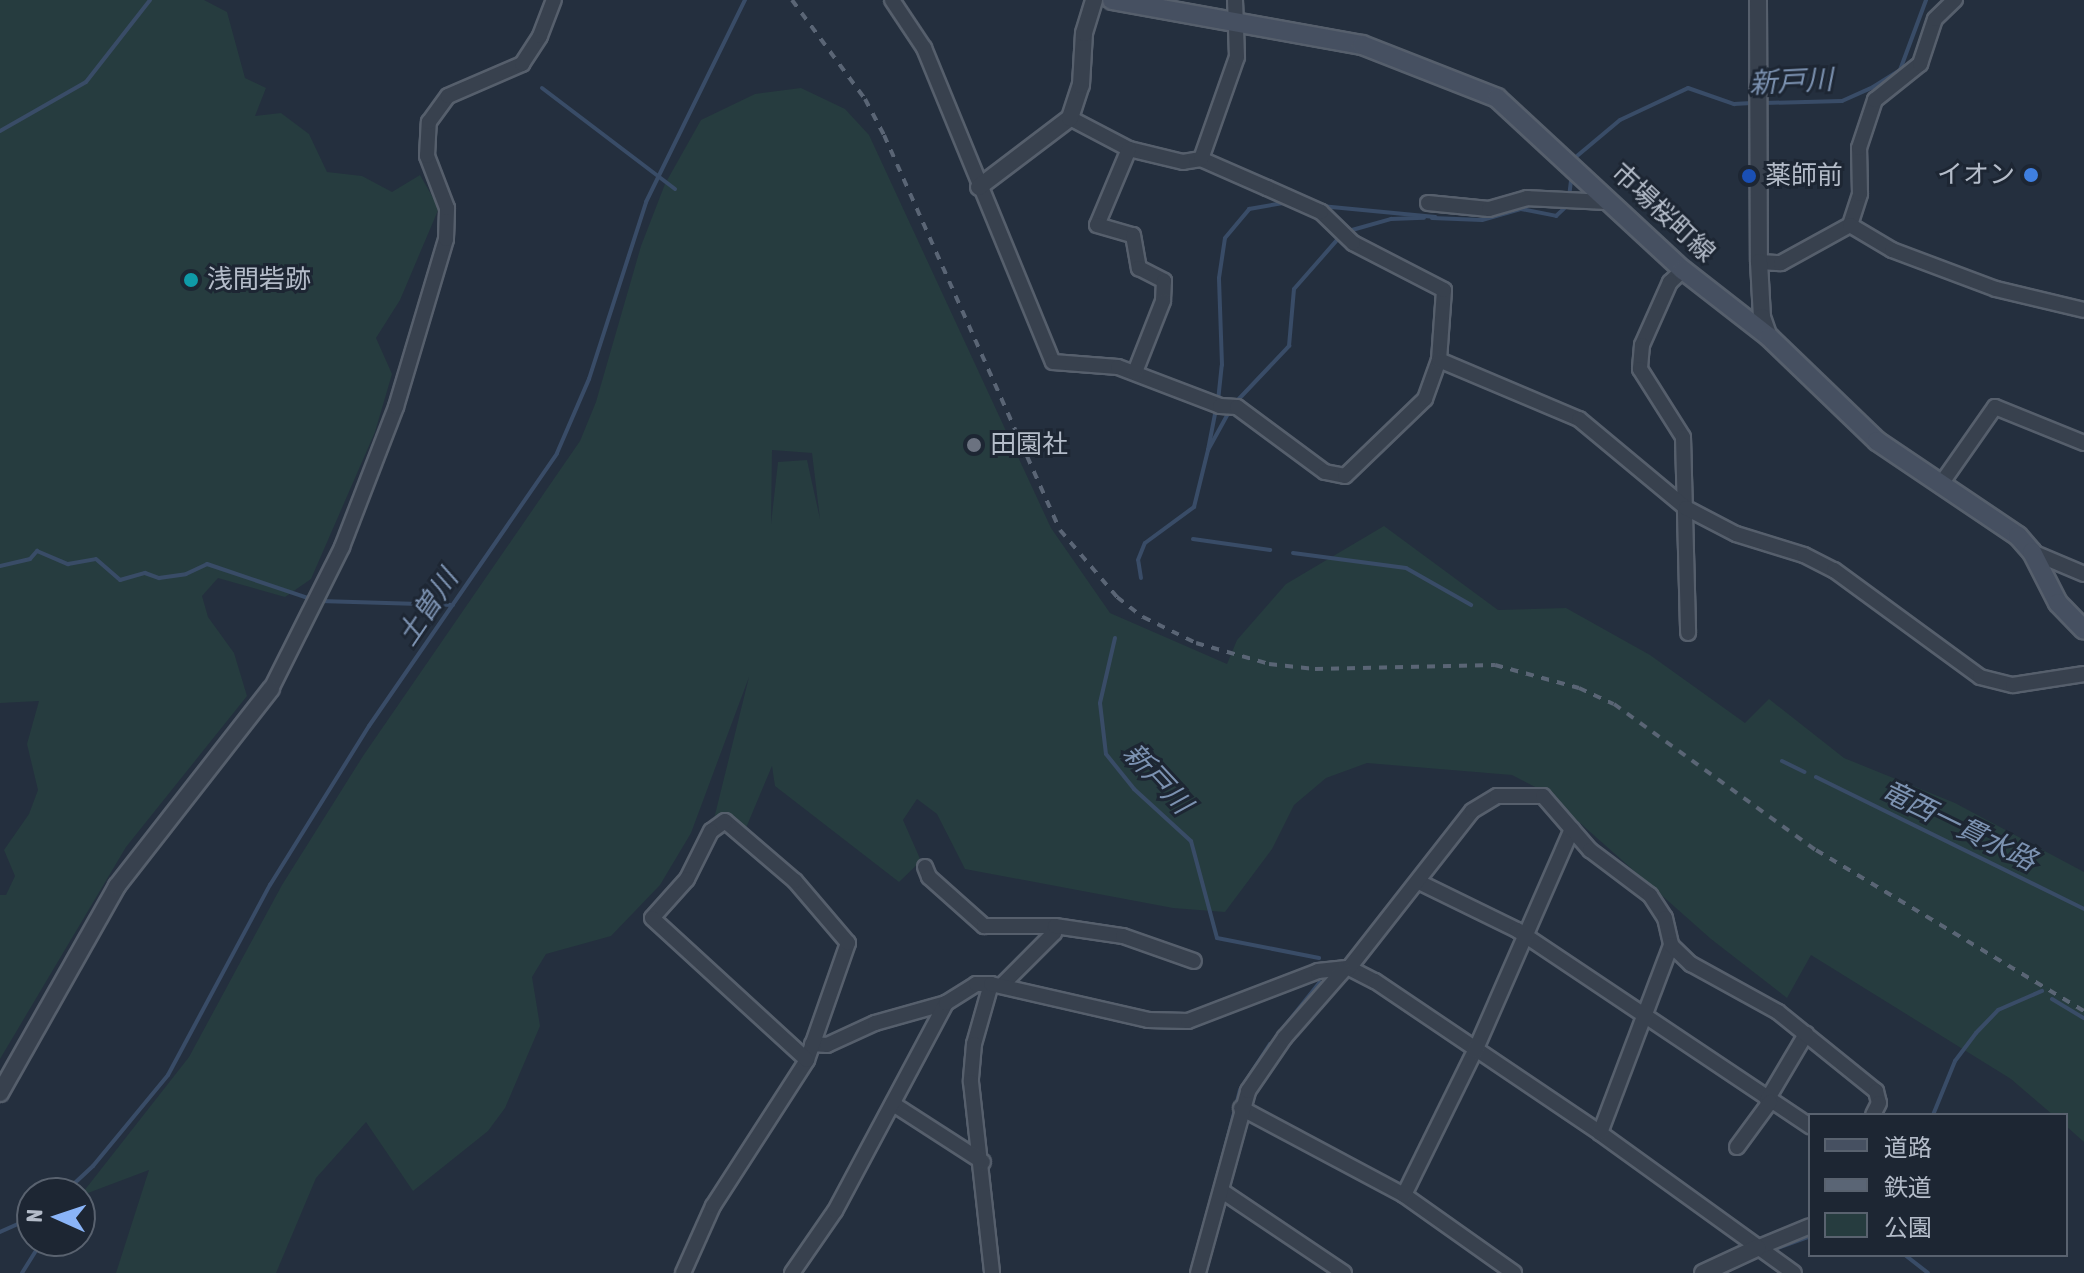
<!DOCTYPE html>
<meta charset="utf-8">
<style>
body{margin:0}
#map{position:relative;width:2084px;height:1273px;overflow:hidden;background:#242f3e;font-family:"Asap Condensed","Noto Sans JP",sans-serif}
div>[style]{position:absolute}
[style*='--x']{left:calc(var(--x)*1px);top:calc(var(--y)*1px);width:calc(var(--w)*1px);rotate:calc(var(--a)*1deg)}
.green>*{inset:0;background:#263c3f}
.stream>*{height:4px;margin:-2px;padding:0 2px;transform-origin:2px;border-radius:2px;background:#394c67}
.roads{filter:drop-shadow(2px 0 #565f6c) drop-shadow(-2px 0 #565f6c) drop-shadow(0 2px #565f6c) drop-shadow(0 -2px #565f6c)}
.minor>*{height:14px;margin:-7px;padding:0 7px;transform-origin:7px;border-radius:7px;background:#38414e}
.tertiary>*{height:16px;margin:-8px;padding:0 8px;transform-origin:8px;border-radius:8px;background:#38414e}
.secondary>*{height:18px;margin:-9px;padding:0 9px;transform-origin:9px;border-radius:9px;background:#465061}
.rail>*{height:4px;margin-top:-2px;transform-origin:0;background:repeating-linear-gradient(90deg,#5a6575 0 8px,transparent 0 16px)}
.dots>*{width:22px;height:22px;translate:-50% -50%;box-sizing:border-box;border:4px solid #1d2633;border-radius:50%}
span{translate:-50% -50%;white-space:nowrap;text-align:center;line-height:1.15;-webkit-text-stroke:6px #1d2633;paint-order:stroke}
.poi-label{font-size:26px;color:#b4bcc9}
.right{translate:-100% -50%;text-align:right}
.left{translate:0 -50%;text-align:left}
.street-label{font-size:26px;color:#b4bcc9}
.water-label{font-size:28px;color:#7c92b1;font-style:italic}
.legend{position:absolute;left:1808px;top:1113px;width:260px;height:144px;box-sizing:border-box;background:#1d2633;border:2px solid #59626f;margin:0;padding:10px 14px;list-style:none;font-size:24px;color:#b4bcc9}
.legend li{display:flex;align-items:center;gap:16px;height:40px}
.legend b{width:40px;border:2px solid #59626f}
.north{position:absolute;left:16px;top:1177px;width:80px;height:80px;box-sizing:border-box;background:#1d2633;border:2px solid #59626f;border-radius:50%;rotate:273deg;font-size:22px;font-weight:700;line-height:32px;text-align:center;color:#b4bcc9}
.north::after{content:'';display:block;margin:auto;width:28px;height:36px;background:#8ab4f8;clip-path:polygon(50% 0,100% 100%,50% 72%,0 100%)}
</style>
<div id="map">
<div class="green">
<div style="clip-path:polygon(0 0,204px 0,227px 12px,245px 78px,266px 88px,255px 116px,281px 113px,309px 134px,327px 172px,362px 176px,392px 192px,420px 175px,439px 208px,400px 300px,376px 338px,392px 374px,375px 432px,311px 579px,285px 597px,218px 578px,202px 596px,208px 617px,234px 653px,247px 696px,126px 847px,0 1059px,0 895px,6px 895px,15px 876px,4px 850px,29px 814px,38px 790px,27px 744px,39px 701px,0 703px)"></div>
<div style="clip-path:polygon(evenodd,801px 88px,845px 109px,869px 135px,1051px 528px,1110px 613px,1227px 664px,1237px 640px,1286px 584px,1384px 526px,1498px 610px,1566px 608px,1650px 655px,1745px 723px,1769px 699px,1844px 758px,1955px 803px,2084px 872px,2084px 1142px,2066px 1126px,2066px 1115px,2053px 1115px,2011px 1079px,1811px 955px,1787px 998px,1711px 939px,1545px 792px,1512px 775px,1367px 763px,1326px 778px,1294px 805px,1272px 849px,1225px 912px,1173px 908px,965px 869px,937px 814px,917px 799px,903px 820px,921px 861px,899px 882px,775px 786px,772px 766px,743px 835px,725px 821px,711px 831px,749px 677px,691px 833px,660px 885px,611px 936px,546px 954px,532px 977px,540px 1026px,505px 1108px,488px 1131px,413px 1191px,366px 1122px,316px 1178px,276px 1273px,116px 1273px,149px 1170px,80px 1196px,189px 1057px,282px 885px,363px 756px,580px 441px,596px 402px,641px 246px,665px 184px,701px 120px,755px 94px,801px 88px,772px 450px,812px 453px,820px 519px,807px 460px,778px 462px,771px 524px,772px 450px)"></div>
</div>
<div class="stream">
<div style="--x:542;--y:88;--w:167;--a:37.2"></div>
<div style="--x:1764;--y:103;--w:78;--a:-1.5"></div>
<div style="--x:1842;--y:101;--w:34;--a:-24"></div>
<div style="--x:1873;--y:87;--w:32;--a:-32"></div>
<div style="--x:1900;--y:70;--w:75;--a:-69.6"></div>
<div style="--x:0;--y:131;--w:99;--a:-29.7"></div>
<div style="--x:86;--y:82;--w:104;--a:-52"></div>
<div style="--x:1577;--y:156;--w:56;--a:-39.9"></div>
<div style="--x:1620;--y:120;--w:75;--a:-25.2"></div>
<div style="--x:1688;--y:88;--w:49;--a:19.2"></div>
<div style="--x:1734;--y:104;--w:22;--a:-3"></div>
<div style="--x:1569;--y:197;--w:23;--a:-83"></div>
<div style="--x:1321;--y:206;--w:115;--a:5.5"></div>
<div style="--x:1432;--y:218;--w:50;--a:2.3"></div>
<div style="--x:1482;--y:220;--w:41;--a:-15.8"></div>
<div style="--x:1521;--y:209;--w:36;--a:11"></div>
<div style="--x:1556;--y:216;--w:16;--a:-43"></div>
<div style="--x:1352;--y:230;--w:41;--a:-15.8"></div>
<div style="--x:1391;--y:219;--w:33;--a:-2"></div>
<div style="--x:1218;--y:401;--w:36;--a:-84"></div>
<div style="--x:1222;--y:365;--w:87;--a:-92"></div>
<div style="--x:1219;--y:278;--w:40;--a:-81.5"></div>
<div style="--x:1225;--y:238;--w:38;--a:-50"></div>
<div style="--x:1249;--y:209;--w:36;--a:-10"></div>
<div style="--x:1235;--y:403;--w:79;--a:-46.5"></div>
<div style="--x:1289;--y:346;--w:57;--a:-85"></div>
<div style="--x:1294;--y:289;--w:65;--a:-48.7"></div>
<div style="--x:1208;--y:450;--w:42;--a:-79"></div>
<div style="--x:1193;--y:539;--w:78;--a:8.1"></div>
<div style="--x:1293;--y:553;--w:114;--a:7.6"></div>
<div style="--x:1406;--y:568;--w:75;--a:29.6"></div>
<div style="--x:0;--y:566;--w:31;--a:-13"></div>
<div style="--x:30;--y:559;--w:11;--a:-49"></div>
<div style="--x:37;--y:551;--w:34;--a:23"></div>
<div style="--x:68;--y:564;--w:28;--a:-10"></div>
<div style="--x:96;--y:559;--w:32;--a:41"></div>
<div style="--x:120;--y:580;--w:26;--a:-16"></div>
<div style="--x:145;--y:573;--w:15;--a:20"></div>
<div style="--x:159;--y:578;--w:27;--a:-8"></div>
<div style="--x:186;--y:574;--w:23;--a:-25"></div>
<div style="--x:207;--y:564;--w:110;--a:18.6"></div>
<div style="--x:1141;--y:578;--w:18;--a:-99"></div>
<div style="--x:1138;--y:560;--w:18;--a:-68"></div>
<div style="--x:1145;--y:543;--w:61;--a:-36.3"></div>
<div style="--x:1194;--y:507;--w:59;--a:-76.2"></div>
<div style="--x:1208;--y:450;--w:46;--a:-61.2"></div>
<div style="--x:320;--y:601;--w:133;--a:1.7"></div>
<div style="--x:1115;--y:638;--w:67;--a:103"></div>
<div style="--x:1100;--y:703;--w:51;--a:83.3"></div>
<div style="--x:1106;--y:754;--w:45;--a:51.3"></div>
<div style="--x:1134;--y:789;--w:77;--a:42.4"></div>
<div style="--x:1191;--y:841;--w:100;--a:75"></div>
<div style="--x:1217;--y:938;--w:104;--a:11.1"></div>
<div style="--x:1782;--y:761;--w:25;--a:26"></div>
<div style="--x:1816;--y:777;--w:299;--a:26.2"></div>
<div style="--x:2052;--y:999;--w:37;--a:31"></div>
<div style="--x:1276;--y:1037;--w:70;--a:-51.3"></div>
<div style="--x:1933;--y:1115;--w:58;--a:-67.8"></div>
<div style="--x:1955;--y:1061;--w:35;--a:-53"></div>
<div style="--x:1976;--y:1033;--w:32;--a:-46"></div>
<div style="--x:1998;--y:1010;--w:48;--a:-23.4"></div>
<div style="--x:1218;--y:1175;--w:88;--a:-75.5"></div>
<div style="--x:1240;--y:1090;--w:55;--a:-56.9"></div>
<div style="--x:64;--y:1193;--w:40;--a:-43"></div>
<div style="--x:93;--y:1166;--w:118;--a:-50.5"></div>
<div style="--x:168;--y:1075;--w:216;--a:-61.8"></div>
<div style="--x:270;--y:885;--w:187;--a:-58.1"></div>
<div style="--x:369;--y:726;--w:331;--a:-55.4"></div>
<div style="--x:557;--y:453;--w:81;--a:-66.6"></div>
<div style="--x:589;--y:379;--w:186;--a:-72.1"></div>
<div style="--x:646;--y:202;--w:225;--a:-63.9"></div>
<div style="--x:0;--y:1232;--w:35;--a:-24"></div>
<div style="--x:1775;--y:1249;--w:37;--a:-20"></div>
<div style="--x:1905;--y:1255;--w:29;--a:38"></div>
<div style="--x:22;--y:1273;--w:38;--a:-58"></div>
</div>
<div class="roads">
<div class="minor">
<div style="--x:892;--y:0;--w:58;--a:56.3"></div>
<div style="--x:924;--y:48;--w:339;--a:67.7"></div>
<div style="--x:1053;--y:362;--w:65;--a:4.4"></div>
<div style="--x:1118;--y:367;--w:109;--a:20.9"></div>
<div style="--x:1220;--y:406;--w:17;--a:3"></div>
<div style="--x:1237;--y:407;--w:109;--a:36.5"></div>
<div style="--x:1325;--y:472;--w:20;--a:11"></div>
<div style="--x:1345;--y:476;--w:111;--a:-43.9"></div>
<div style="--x:1425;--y:399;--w:41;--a:-70.3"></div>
<div style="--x:1439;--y:360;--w:70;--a:-85.9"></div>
<div style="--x:1444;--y:290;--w:102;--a:-152.7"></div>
<div style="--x:1353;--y:243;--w:45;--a:-135.9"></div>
<div style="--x:1321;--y:212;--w:59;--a:-156"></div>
<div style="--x:1267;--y:188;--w:72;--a:-156.3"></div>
<div style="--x:1201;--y:159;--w:18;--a:171"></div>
<div style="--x:1183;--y:162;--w:56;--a:-166.5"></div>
<div style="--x:1129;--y:149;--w:67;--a:-152.3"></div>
<div style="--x:1129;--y:149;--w:82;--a:112.8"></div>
<div style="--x:1097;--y:225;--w:37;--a:16"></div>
<div style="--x:1133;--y:235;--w:34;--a:80"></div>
<div style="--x:1139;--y:268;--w:28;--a:27"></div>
<div style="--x:1164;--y:281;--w:20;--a:93"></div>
<div style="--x:1163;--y:301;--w:76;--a:111.5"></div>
<div style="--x:1201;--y:159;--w:108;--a:-70.6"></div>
<div style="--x:1237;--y:57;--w:57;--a:-92"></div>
<div style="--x:1428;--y:203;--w:61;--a:5.6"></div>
<div style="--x:1489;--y:209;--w:40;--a:-16"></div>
<div style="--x:1527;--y:198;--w:83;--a:2.8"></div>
<div style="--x:1850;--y:225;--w:33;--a:-72"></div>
<div style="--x:1860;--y:194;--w:46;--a:-91.2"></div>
<div style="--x:1859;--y:148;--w:51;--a:-71.6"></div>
<div style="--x:1875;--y:100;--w:58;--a:-38.7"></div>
<div style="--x:1920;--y:64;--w:47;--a:-71.6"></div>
<div style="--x:1935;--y:19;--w:28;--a:-44"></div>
<div style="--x:1759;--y:262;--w:22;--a:3"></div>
<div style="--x:1781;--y:263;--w:79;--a:-28.8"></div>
<div style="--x:1850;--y:225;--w:49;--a:30.8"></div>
<div style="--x:1892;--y:250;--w:111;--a:20.6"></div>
<div style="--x:1996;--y:289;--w:90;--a:13.4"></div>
<div style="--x:1683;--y:270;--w:18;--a:137"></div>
<div style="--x:1670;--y:282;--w:69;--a:114"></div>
<div style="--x:1642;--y:345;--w:24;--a:95"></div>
<div style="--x:1640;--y:369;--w:80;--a:57.7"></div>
<div style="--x:1683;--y:437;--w:196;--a:88.5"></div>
<div style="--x:1439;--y:360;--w:152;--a:22.9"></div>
<div style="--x:1579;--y:419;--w:139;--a:39.8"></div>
<div style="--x:1686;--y:508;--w:56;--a:27.5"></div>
<div style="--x:1736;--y:534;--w:71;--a:17.2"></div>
<div style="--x:1804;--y:555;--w:34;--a:27"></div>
<div style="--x:1834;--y:570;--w:181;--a:36.2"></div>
<div style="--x:1980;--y:677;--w:34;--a:14"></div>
<div style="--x:2013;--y:685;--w:72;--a:-8.8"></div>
<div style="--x:1941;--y:484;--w:94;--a:-55"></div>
<div style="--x:1995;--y:407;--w:96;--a:22"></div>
<div style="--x:2032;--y:552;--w:56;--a:22.9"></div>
<div style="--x:271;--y:689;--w:159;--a:-63.4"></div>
<div style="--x:342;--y:547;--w:150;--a:-68.9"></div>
<div style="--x:396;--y:407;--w:175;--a:-73.4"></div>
<div style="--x:446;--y:239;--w:31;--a:-88"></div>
<div style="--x:447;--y:208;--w:56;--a:-111"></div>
<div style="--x:427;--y:156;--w:34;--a:-87"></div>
<div style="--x:429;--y:122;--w:32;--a:-54"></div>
<div style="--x:448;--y:96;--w:81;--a:-23.4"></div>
<div style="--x:522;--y:64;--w:33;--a:-57"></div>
<div style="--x:540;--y:36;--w:39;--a:-69"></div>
<div style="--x:925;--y:867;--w:11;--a:68"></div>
<div style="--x:929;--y:877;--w:74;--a:41.7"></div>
<div style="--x:984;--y:926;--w:71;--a:0"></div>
<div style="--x:1055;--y:926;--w:7;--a:98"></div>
<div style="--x:1054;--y:933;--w:74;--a:135"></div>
<div style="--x:1419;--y:882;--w:109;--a:26.1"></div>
<div style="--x:1517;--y:930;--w:353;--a:33.8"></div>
<div style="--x:1055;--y:926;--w:69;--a:8.4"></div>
<div style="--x:1123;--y:936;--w:75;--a:19.4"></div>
<div style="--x:1349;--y:968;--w:29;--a:27"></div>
<div style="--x:1375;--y:981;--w:272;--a:34"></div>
<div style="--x:1600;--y:1133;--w:239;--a:35.8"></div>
<div style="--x:991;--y:984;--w:62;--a:105.8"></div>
<div style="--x:974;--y:1044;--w:38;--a:95"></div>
<div style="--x:971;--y:1082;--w:192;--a:83.7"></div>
<div style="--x:812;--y:1044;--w:15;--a:4"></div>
<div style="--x:827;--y:1045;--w:53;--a:-24.6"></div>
<div style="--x:875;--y:1023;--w:74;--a:-15.7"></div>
<div style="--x:1767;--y:1100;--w:77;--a:-59.4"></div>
<div style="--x:893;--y:1104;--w:107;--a:32.8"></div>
<div style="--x:1241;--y:1108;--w:185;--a:28.1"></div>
<div style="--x:1404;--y:1195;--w:135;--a:35.3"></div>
<div style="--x:1600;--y:1133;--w:201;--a:-69.3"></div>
<div style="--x:1737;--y:1147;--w:56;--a:-53.7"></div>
<div style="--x:1222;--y:1191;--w:147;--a:33.9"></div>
<div style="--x:1404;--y:1195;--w:161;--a:-63.8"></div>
<div style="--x:1475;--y:1051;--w:242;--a:-66.4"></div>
<div style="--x:1757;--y:1248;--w:57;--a:-22.5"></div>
<div style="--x:683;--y:1273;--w:73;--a:-65.9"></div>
<div style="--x:713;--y:1206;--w:174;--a:-57.2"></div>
<div style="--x:807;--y:1060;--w:124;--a:-70.7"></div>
<div style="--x:848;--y:943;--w:82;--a:-130.5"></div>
<div style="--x:795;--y:881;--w:92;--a:-139.4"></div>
<div style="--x:725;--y:821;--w:17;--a:144"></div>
<div style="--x:711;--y:831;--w:54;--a:116.6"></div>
<div style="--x:687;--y:879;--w:52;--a:131.9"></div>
<div style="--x:652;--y:918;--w:210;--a:42.5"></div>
<div style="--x:792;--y:1273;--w:75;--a:-55.3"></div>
<div style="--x:835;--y:1211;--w:236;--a:-61.9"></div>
<div style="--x:946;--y:1003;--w:36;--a:-32"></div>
<div style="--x:976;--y:984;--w:15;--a:0"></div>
<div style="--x:991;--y:984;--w:161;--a:12.9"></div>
<div style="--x:1148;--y:1020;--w:40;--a:1.4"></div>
<div style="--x:1188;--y:1021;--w:139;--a:-21"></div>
<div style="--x:1318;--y:971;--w:31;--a:-6"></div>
<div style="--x:1349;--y:968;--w:199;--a:-51.9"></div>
<div style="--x:1472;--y:811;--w:29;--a:-31"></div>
<div style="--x:1497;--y:796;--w:46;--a:0"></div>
<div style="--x:1543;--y:796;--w:72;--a:49"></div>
<div style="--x:1590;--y:850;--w:75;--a:36.9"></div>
<div style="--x:1650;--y:895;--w:27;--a:57"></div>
<div style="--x:1665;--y:918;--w:28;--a:77"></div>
<div style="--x:1671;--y:945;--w:28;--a:44"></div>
<div style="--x:1691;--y:964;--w:99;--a:28.9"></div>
<div style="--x:1778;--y:1012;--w:126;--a:38.9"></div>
<div style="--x:1876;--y:1091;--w:12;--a:76"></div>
<div style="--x:1879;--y:1103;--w:13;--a:117"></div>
<div style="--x:1198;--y:1273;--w:189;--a:-74.6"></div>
<div style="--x:1248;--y:1091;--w:65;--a:-55.6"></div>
<div style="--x:1285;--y:1037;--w:88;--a:-48.7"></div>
</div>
<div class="tertiary">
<div style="--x:1758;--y:0;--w:262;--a:89.8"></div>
<div style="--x:1759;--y:262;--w:55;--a:86.9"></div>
<div style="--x:1762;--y:317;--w:21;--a:71"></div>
<div style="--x:979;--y:187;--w:114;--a:-37.2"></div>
<div style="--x:1070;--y:118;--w:35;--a:-72"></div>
<div style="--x:1081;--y:85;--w:52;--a:-86.7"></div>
<div style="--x:1084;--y:33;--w:34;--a:-73"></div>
<div style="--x:0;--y:1093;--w:238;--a:-60.5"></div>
<div style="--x:117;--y:886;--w:250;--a:-52"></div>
<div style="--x:1703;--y:1273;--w:60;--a:-24.8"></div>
</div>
<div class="secondary">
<div style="--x:1112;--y:0;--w:254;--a:10.2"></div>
<div style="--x:1362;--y:45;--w:145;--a:21.4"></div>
<div style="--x:1497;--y:98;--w:253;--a:42.8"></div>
<div style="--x:1683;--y:270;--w:109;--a:37.9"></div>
<div style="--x:1769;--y:337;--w:150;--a:43.9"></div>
<div style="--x:1877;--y:441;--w:170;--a:34"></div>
<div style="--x:2018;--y:536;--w:21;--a:49"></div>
<div style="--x:2032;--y:552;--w:57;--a:63"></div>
<div style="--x:2058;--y:603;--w:37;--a:46"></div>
</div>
</div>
<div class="rail">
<div style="--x:792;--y:0;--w:123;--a:53.6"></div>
<div style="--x:865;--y:99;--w:41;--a:62.2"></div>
<div style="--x:884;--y:135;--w:432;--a:66"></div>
<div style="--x:1060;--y:530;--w:88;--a:49.6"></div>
<div style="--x:1117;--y:597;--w:33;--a:38"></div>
<div style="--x:1143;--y:617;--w:59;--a:26.1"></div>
<div style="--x:1196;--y:643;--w:76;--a:16"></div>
<div style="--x:1269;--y:664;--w:46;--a:6.2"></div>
<div style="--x:1315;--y:669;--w:180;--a:-1.3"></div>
<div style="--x:1495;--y:665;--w:87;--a:15.3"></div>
<div style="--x:1579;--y:688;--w:38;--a:25"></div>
<div style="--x:1614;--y:704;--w:249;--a:35.9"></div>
<div style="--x:1816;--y:850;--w:313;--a:31"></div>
</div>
<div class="dots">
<div style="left:2031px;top:175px;background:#3f7fe0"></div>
<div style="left:1749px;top:176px;background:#1a4fb4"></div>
<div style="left:191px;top:280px;background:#0f9aa8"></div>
<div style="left:974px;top:445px;background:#6b7280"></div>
</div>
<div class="poi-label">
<span class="right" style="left:2015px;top:175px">イオン</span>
<span class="left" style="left:1765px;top:176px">薬師前</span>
<span class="left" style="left:207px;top:280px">浅間砦跡</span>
<span class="left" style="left:990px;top:445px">田園社</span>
</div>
<div class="street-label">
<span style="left:1663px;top:213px;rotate:43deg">市場桜町線</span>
</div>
<div class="water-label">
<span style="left:1791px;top:81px;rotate:-3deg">新戸川</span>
<span style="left:427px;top:607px;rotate:-56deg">土曽川</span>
<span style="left:1158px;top:778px;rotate:47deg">新戸川</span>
<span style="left:1959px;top:825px;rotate:26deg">竜西一貫水路</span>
</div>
<ul class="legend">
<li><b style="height:10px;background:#465061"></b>道路</li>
<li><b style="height:10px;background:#5a6575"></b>鉄道</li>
<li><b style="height:22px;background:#263c3f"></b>公園</li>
</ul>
<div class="north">N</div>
</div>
